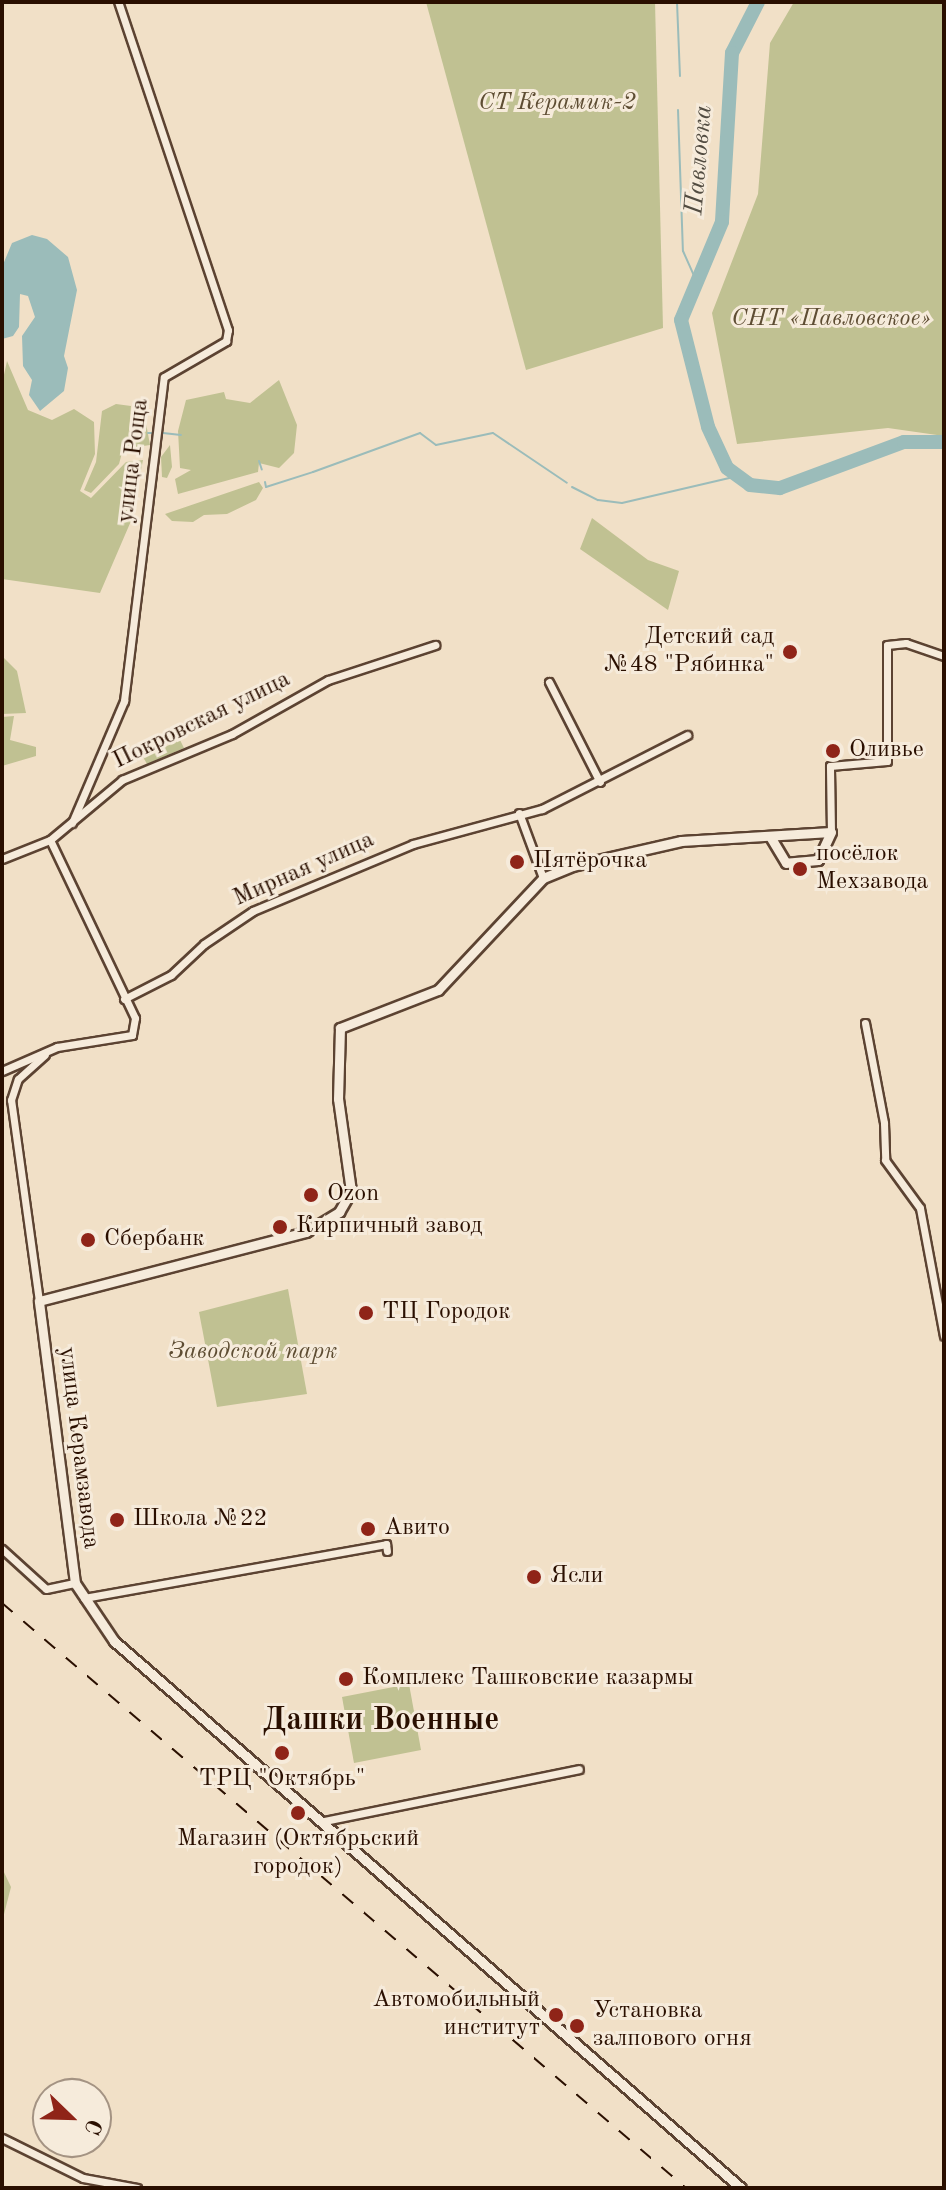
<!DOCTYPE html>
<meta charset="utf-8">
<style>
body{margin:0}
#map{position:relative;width:946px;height:2190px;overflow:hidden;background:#f1e0c7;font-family:"Old Standard TT",serif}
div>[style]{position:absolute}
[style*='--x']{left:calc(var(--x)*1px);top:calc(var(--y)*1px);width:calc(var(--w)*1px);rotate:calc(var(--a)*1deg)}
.green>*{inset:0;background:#c0c192}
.water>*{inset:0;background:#9bbcba}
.stream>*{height:2px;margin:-1px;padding:0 1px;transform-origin:1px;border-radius:1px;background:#9bbcba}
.river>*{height:14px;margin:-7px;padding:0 7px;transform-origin:7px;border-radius:7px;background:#9bbcba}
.roads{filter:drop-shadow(2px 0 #5c4332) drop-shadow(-2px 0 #5c4332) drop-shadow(0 2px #5c4332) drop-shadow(0 -2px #5c4332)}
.minor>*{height:7px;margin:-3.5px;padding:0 3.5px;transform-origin:3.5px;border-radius:3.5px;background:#f6ebdb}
.tertiary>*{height:9px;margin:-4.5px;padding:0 4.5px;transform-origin:4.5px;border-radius:4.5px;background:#f6ebdb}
.rail>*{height:2px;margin-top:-1px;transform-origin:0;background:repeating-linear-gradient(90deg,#2a0f00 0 14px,transparent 0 28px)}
.dots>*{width:22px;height:22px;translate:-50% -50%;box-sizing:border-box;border:4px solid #f6ebdb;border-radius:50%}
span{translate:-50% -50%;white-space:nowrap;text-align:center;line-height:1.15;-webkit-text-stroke:6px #f6ebdb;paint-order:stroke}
.park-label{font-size:24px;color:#5e4d33;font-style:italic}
.street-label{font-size:24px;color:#2a0f00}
.poi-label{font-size:24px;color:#2a0f00}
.right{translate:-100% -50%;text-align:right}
.left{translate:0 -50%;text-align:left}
.water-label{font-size:26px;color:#524c41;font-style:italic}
.district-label{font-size:32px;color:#2a0f00;font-weight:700}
.frame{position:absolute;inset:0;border:4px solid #2a0f00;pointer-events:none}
.north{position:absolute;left:32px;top:2078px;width:80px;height:80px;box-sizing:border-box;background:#f6ebdb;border:2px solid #a49383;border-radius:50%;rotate:113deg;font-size:22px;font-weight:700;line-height:32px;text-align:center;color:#2a0f00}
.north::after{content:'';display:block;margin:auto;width:28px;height:36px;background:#8f2418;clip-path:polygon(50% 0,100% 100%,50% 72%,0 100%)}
</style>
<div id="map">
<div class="green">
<div style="clip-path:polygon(426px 2px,655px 2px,663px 328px,526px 370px)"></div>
<div style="clip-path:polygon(794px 2px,944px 2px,944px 436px,888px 428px,737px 444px,712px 313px,758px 194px,770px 43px)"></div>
<div style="clip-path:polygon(7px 361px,28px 410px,52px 420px,74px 409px,94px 422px,95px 454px,80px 491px,91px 498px,126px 462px,143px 460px,131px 521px,100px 593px,2px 579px,2px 384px)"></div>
<div style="clip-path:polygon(279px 380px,297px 425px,294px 453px,279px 468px,259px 463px,258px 472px,178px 494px,175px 479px,191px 470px,180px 468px,178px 431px,186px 400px,224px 392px,226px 399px,250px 403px)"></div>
<div style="clip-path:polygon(116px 404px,131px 406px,129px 431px,139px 431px,146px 423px,150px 445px,123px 449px,119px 464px,91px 493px,84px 490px,96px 462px,102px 411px)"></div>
<div style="clip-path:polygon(170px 445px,172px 467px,167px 478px,162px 477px,161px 457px)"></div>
<div style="clip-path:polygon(259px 482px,263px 488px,256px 500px,227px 514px,204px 515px,193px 522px,172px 521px,165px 514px)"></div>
<div style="clip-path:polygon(592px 518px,648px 560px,679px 571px,668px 610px,580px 549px)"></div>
<div style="clip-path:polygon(2px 656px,17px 671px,26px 713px,2px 714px)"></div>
<div style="clip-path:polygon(14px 716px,10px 740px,36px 747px,36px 756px,2px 766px,2px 717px)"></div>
<div style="clip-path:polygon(180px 740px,184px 748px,147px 764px,143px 757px)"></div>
<div style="clip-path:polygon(288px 1289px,307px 1394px,217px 1407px,199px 1312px)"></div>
<div style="clip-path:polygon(409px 1684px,421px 1750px,354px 1763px,342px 1697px)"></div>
<div style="clip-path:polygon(2px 1868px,11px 1887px,2px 1922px)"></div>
</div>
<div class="water">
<div style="clip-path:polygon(32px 235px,47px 239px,68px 257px,77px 290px,64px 356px,68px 368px,64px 391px,40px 411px,29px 395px,32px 380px,23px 366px,22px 336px,35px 317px,28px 296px,20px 294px,19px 327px,13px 336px,2px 339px,2px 267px,12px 243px)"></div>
</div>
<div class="stream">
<div style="--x:677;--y:2;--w:74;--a:87.7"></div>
<div style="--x:678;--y:110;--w:141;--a:88"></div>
<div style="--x:683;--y:251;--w:30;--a:66"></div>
<div style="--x:148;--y:433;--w:5;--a:0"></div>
<div style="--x:163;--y:433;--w:18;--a:6"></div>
<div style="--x:259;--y:461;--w:9;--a:72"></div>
<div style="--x:265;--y:482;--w:5;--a:79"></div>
<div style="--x:266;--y:487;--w:49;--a:-17.7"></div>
<div style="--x:313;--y:472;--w:114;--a:-20"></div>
<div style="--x:420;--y:433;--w:20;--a:37"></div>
<div style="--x:436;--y:445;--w:58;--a:-11.9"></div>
<div style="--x:493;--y:433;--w:89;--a:34"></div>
<div style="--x:572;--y:487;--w:29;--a:27"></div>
<div style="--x:598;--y:500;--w:24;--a:7"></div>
<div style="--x:622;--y:503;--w:119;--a:-13.1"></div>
</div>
<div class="river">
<div style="--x:758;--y:2;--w:57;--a:117"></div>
<div style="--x:732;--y:53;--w:169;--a:93.4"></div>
<div style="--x:722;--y:222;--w:106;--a:112.7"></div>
<div style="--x:681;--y:320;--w:110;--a:75.8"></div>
<div style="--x:708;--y:427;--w:45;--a:65.1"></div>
<div style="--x:727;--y:468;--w:29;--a:36"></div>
<div style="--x:750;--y:485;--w:30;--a:6"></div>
<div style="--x:780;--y:488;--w:132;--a:-20.4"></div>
<div style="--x:904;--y:442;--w:40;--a:0"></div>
</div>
<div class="roads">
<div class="minor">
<div style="--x:549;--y:682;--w:112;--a:63"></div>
<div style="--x:519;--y:813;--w:69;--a:69.7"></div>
<div style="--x:72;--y:823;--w:133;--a:-66.9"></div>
<div style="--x:124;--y:701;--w:326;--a:-83"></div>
<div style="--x:164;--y:377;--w:72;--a:-30.1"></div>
<div style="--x:226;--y:341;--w:11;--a:-80"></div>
<div style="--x:228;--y:330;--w:346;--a:-108.5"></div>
<div style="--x:831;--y:832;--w:66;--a:-90.9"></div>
<div style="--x:830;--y:766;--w:57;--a:-5"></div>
<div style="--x:887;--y:761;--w:116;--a:-90"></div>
<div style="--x:887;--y:645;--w:19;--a:-6"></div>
<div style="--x:906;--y:643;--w:40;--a:18.9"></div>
<div style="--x:2;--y:859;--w:52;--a:-21.6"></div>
<div style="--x:50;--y:840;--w:94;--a:-39.8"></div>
<div style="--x:122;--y:780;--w:119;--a:-22.7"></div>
<div style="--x:232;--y:734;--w:110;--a:-29.4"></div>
<div style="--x:328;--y:680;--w:113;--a:-18.1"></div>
<div style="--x:124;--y:999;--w:53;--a:-27.1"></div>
<div style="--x:171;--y:975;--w:45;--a:-43.2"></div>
<div style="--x:204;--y:944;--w:59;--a:-34"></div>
<div style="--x:253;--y:911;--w:173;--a:-22.7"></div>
<div style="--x:413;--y:844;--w:134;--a:-15.2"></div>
<div style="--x:542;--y:809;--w:163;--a:-27"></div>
<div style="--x:865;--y:1023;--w:102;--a:79.2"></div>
<div style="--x:884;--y:1123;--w:37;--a:88"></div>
<div style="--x:885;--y:1160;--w:59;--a:53.9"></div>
<div style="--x:920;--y:1208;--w:130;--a:79.4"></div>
<div style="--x:2;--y:1071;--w:60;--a:-23.6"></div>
<div style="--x:57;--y:1047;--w:76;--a:-9.1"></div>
<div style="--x:132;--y:1035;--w:17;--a:-80"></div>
<div style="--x:135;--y:1018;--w:197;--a:-115.5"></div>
<div style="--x:39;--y:1301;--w:203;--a:-97.9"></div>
<div style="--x:11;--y:1100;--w:22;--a:-72"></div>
<div style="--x:18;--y:1079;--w:36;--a:-42"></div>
<div style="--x:2;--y:1549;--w:59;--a:42.3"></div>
<div style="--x:46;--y:1589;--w:30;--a:-12"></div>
<div style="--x:84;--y:1598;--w:307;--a:-10.1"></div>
<div style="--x:386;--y:1544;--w:7;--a:82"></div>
<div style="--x:324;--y:1821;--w:260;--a:-11.5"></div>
<div style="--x:2;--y:2138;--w:90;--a:26.3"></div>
<div style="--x:83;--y:2178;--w:55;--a:10.5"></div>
</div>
<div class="tertiary">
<div style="--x:741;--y:2188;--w:832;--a:-138.9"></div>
<div style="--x:114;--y:1641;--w:70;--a:-123.9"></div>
<div style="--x:75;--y:1583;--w:284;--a:-97.3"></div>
<div style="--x:39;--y:1301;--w:276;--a:-14.5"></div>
<div style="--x:306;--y:1232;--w:39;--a:-31"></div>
<div style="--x:339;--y:1212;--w:24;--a:-60"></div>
<div style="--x:351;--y:1191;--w:93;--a:-98"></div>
<div style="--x:338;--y:1099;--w:71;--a:-88.4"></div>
<div style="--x:340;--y:1028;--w:105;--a:-21.2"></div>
<div style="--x:438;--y:990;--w:154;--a:-46.8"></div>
<div style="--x:543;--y:878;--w:31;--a:-22"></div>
<div style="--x:572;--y:866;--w:112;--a:-12.9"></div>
<div style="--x:681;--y:841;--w:150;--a:-3.4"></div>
<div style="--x:831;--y:832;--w:31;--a:115"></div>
<div style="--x:818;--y:860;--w:32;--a:175"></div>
<div style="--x:786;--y:863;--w:31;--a:-121"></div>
</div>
</div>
<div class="rail">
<div style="--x:2;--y:1603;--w:900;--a:40.54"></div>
</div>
<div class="dots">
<div style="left:790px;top:652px;background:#8f2418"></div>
<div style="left:833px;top:751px;background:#8f2418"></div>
<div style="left:517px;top:862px;background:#8f2418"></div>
<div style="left:800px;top:869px;background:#8f2418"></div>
<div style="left:311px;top:1195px;background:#8f2418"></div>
<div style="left:280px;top:1227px;background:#8f2418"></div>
<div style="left:88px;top:1240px;background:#8f2418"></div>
<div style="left:366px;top:1313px;background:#8f2418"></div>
<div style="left:117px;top:1520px;background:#8f2418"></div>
<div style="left:368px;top:1529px;background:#8f2418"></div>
<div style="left:534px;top:1577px;background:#8f2418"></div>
<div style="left:346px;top:1679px;background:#8f2418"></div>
<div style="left:282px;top:1753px;background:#8f2418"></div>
<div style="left:298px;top:1813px;background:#8f2418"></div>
<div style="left:556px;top:2015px;background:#8f2418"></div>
<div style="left:577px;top:2026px;background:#8f2418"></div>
</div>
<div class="park-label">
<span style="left:557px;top:104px">СТ Керамик-2</span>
<span style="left:831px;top:320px">СНТ «Павловское»</span>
<span style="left:253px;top:1353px">Заводской парк</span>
</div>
<div class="street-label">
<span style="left:134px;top:461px;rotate:-83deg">улица Роща</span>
<span style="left:202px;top:721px;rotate:-26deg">Покровская улица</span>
<span style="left:304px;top:870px;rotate:-24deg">Мирная улица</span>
<span style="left:78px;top:1448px;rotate:83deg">улица Керамзавода</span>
</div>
<div class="poi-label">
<span class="right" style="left:774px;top:652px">Детский сад<br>№48 "Рябинка"</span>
<span class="left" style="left:849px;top:751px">Оливье</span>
<span class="left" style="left:816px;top:869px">посёлок<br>Мехзавода</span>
<span class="left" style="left:533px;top:862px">Пятёрочка</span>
<span class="left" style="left:327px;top:1195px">Ozon</span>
<span class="left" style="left:296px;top:1227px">Кирпичный завод</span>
<span class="left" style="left:104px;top:1240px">Сбербанк</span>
<span class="left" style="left:382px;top:1313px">ТЦ Городок</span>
<span class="left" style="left:133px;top:1520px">Школа №22</span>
<span class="left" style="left:384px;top:1529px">Авито</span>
<span class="left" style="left:550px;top:1577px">Ясли</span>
<span class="left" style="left:362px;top:1679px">Комплекс Ташковские казармы</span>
<span style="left:282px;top:1780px">ТРЦ "Октябрь"</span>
<span style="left:298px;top:1854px">Магазин (Октябрьский<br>городок)</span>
<span class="right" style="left:540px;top:2015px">Автомобильный<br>институт</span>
<span class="left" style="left:593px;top:2026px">Установка<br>залпового огня</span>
</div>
<div class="water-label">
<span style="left:700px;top:160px;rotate:-85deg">Павловка</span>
</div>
<div class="district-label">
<span style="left:381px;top:1721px">Дашки Военные</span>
</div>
<div class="frame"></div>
<div class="north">С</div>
</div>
